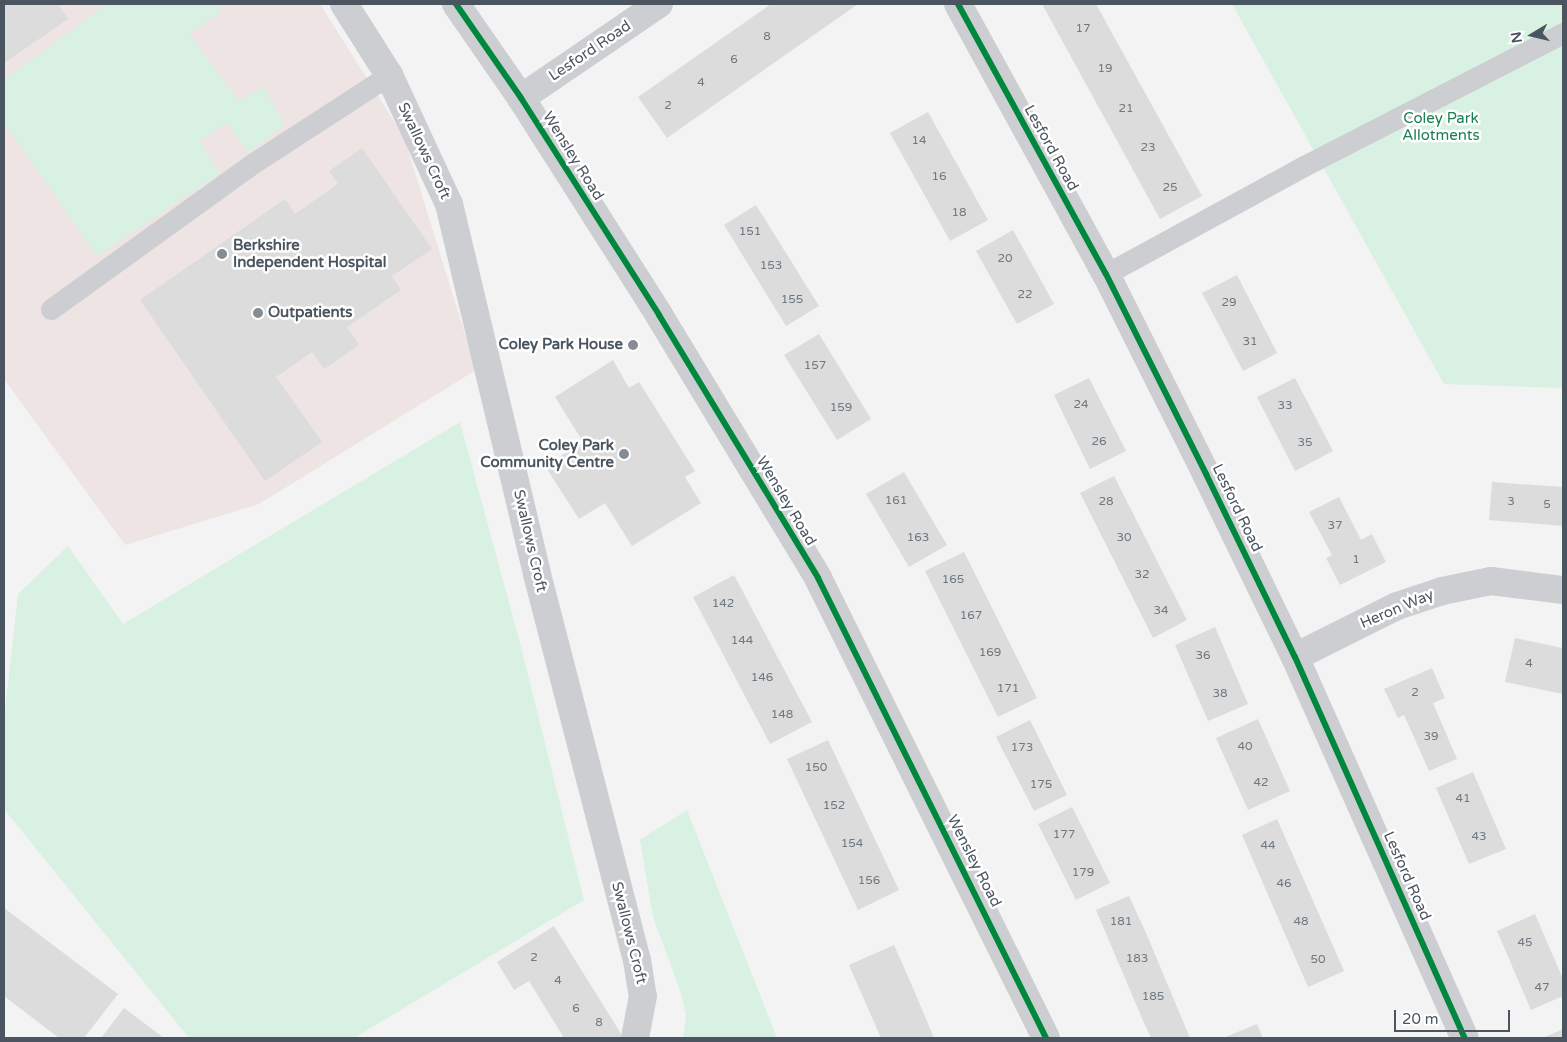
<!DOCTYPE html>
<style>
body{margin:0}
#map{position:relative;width:1567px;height:1042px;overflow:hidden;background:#f3f3f3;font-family:"Varela Round",sans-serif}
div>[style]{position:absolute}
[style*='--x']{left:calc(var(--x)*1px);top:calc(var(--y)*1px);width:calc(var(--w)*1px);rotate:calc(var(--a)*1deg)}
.medical>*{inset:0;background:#ede4e3}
.green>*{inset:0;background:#d9f1e2}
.building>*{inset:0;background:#dcdcdd}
.lane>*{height:21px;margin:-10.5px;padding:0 10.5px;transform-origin:10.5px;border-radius:10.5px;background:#ccced1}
.street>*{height:28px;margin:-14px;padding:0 14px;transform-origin:14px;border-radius:14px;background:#ccced1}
.cycleway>*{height:6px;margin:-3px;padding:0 3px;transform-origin:3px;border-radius:3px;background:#00873e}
.dots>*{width:14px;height:14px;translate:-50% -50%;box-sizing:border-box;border:2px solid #fff;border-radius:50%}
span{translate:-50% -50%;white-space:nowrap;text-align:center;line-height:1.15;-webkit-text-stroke:5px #fff;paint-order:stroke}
.number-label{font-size:12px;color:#6f787f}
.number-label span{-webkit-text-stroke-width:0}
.street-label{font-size:15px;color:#4a555f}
.park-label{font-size:15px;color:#1b804f}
.poi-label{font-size:15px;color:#4a555f;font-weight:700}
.left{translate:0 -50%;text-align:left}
.right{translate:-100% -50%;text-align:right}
.frame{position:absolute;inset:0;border:5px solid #4a555f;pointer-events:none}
.north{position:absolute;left:1507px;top:10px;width:50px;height:50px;-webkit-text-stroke:4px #fff;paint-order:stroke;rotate:261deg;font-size:14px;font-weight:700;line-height:20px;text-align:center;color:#4a555f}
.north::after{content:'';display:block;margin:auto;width:18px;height:22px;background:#4a555f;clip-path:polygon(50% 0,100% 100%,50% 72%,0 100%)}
.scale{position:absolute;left:1394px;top:1010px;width:116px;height:22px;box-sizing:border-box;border:2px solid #4a555f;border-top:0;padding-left:6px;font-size:15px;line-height:18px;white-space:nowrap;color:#4a555f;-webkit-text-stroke:4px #fff;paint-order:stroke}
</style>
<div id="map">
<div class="medical">
<div style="clip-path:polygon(4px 4px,320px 4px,404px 137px,476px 370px,259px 504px,125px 545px,4px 379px)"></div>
</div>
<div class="green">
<div style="clip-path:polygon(107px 4px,221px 4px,219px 13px,189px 34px,239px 101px,263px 87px,285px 124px,249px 153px,226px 123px,199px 141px,220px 173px,97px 256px,4px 122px,4px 80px)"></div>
<div style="clip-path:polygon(1232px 4px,1563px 4px,1563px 388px,1444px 384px)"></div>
<div style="clip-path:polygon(460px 422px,520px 643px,584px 900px,354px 1038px,189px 1038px,4px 809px,4px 719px,18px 594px,68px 546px,123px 624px)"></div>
<div style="clip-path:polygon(687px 810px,777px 1038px,683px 1038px,686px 1017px,681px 993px,653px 917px,640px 840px)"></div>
</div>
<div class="building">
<div style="clip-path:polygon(4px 4px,58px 4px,68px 19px,4px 63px)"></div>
<div style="clip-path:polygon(771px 4px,858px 4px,667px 138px,638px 97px)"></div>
<div style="clip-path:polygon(1042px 4px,1096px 4px,1202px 196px,1160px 219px)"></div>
<div style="clip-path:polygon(928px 112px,988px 220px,950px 241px,890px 133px)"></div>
<div style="clip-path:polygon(362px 148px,432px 249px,392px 276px,401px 290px,347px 327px,359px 345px,324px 369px,312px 352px,276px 377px,322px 442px,265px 481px,140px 300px,285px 199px,295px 214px,338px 184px,329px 171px)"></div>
<div style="clip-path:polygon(756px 205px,819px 306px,786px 326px,724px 225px)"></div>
<div style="clip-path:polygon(1013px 230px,1054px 304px,1017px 324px,976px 251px)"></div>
<div style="clip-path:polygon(1237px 275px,1277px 353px,1243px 371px,1202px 293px)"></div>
<div style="clip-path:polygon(819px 334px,871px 419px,837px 440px,784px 355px)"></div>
<div style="clip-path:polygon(613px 360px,629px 388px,639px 382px,695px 471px,685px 477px,701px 503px,632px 546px,605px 503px,579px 519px,545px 466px,583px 442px,555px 397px)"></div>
<div style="clip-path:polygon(1089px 378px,1126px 451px,1090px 469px,1054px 395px)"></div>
<div style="clip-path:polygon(1295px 378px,1333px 451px,1295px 471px,1257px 397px)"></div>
<div style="clip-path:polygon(904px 472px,947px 545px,909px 567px,866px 494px)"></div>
<div style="clip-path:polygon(1114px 476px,1187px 620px,1153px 638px,1080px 493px)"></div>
<div style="clip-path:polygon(1492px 482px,1563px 487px,1563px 526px,1489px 520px)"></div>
<div style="clip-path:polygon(1339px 497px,1361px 540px,1372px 534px,1386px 562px,1340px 585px,1326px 558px,1332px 555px,1309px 512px)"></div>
<div style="clip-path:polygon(964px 552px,1037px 698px,998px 717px,925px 571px)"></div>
<div style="clip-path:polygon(734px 575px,812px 722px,770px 744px,693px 597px)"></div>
<div style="clip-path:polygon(1215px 627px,1248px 704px,1208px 721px,1175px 645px)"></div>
<div style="clip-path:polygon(1515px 638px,1563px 648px,1563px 694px,1505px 682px)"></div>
<div style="clip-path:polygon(1432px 668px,1445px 698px,1433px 703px,1457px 759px,1429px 771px,1404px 715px,1398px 718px,1384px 689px)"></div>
<div style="clip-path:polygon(1258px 719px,1290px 791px,1248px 810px,1216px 738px)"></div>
<div style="clip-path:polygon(1030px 720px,1067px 795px,1034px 811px,996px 737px)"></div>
<div style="clip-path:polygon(828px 740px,899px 890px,858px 910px,787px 759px)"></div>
<div style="clip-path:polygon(1473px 772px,1506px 849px,1469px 864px,1436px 788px)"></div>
<div style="clip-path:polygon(1072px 807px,1110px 883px,1076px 900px,1038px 824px)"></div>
<div style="clip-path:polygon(1277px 819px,1344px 971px,1308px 987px,1242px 835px)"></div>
<div style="clip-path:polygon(1129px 896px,1146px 933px,1190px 1038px,1151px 1038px,1144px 1023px,1096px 910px)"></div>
<div style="clip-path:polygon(4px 908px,118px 994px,84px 1038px,59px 1038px,4px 996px)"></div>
<div style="clip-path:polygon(1535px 914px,1563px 979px,1563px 996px,1531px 1010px,1497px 931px)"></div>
<div style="clip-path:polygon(554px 926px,623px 1037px,621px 1038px,564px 1038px,529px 981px,514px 990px,497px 962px)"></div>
<div style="clip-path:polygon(894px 945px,913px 988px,934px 1038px,881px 1038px,849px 965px)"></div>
<div style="clip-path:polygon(124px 1008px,164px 1038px,101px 1038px)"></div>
<div style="clip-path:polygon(1257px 1024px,1263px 1038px,1223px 1038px)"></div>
<div style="clip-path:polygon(1563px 1029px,1563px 1038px,1543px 1038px)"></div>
</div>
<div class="lane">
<div style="--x:1106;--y:274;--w:226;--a:-28.6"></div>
<div style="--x:1304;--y:166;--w:291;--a:-27.2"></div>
<div style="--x:51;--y:309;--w:244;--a:-35.8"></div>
<div style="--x:249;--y:166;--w:167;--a:-33"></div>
</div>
<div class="street">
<div style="--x:344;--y:4;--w:84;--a:57.6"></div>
<div style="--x:389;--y:75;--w:142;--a:65.1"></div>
<div style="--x:449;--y:204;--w:380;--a:76.6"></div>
<div style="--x:537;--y:574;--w:399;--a:75.5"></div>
<div style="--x:637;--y:960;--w:36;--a:81"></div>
<div style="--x:643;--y:996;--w:43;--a:100.8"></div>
<div style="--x:456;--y:4;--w:114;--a:55.3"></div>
<div style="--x:521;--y:98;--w:257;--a:57.5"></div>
<div style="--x:659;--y:315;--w:307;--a:58.8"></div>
<div style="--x:818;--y:578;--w:513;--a:63.63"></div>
<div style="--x:958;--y:4;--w:308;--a:61.3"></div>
<div style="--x:1106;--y:274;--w:224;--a:63.4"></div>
<div style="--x:1206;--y:474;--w:203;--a:64.1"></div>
<div style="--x:1295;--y:657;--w:417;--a:66"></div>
<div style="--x:521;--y:98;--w:167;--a:-34.3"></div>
<div style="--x:1295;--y:657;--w:114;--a:-26.6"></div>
<div style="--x:1397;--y:606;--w:47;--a:-18.4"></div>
<div style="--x:1442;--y:591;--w:50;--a:-11.5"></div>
<div style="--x:1491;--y:581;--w:73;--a:7.1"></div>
</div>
<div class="cycleway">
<div style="--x:456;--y:4;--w:114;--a:55.3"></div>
<div style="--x:521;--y:98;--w:257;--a:57.5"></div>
<div style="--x:659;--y:315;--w:307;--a:58.8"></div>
<div style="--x:818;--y:578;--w:513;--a:63.63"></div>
<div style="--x:958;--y:4;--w:308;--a:61.3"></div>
<div style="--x:1106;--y:274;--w:224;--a:63.4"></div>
<div style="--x:1206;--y:474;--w:203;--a:64.1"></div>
<div style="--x:1295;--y:657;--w:417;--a:66"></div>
</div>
<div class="dots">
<div style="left:222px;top:254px;background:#858c93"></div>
<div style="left:258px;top:313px;background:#858c93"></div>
<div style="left:633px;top:345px;background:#858c93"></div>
<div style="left:624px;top:454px;background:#858c93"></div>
</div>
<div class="number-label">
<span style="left:1083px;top:29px">17</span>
<span style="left:767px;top:37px">8</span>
<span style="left:734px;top:60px">6</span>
<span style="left:1105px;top:69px">19</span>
<span style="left:701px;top:83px">4</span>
<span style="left:668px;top:106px">2</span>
<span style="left:1126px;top:109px">21</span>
<span style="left:919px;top:141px">14</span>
<span style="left:1148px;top:148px">23</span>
<span style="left:939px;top:177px">16</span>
<span style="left:1170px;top:188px">25</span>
<span style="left:959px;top:213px">18</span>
<span style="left:750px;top:232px">151</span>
<span style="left:1005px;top:259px">20</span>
<span style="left:771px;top:266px">153</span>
<span style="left:1025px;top:295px">22</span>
<span style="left:792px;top:300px">155</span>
<span style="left:1229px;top:303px">29</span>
<span style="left:1250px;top:342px">31</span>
<span style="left:815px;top:366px">157</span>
<span style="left:1081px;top:405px">24</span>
<span style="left:1285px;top:406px">33</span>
<span style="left:841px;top:408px">159</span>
<span style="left:1099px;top:442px">26</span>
<span style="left:1305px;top:443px">35</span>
<span style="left:896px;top:501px">161</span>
<span style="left:1106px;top:502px">28</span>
<span style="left:1511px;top:502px">3</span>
<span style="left:1547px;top:505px">5</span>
<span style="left:1335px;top:526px">37</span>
<span style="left:918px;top:538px">163</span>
<span style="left:1124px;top:538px">30</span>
<span style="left:1356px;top:560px">1</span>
<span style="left:1142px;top:575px">32</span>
<span style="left:953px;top:580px">165</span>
<span style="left:723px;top:604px">142</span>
<span style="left:1161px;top:611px">34</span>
<span style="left:971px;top:616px">167</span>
<span style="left:742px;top:641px">144</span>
<span style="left:990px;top:653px">169</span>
<span style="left:1203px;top:656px">36</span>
<span style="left:1529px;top:664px">4</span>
<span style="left:762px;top:678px">146</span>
<span style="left:1008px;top:689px">171</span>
<span style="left:1415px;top:693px">2</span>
<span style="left:1220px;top:694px">38</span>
<span style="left:782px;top:715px">148</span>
<span style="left:1431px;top:737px">39</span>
<span style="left:1245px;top:747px">40</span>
<span style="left:1022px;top:748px">173</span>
<span style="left:816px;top:768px">150</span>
<span style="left:1261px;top:783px">42</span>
<span style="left:1041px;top:785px">175</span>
<span style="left:1463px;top:799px">41</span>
<span style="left:834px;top:806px">152</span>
<span style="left:1064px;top:835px">177</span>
<span style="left:1479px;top:837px">43</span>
<span style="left:852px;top:844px">154</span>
<span style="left:1268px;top:846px">44</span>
<span style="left:1083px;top:873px">179</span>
<span style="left:869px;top:881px">156</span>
<span style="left:1284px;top:884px">46</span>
<span style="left:1121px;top:922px">181</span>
<span style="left:1301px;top:922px">48</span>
<span style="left:1525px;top:943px">45</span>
<span style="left:534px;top:958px">2</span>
<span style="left:1137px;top:959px">183</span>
<span style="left:1318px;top:960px">50</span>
<span style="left:558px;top:981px">4</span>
<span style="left:1542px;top:988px">47</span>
<span style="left:1153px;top:997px">185</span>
<span style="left:576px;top:1009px">6</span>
<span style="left:599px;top:1023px">8</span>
</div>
<div class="street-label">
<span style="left:590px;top:51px;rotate:-34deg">Lesford Road</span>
<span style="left:1051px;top:148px;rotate:61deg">Lesford Road</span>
<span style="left:424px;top:151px;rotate:65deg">Swallows Croft</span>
<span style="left:573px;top:156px;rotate:58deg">Wensley Road</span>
<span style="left:786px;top:501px;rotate:59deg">Wensley Road</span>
<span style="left:1237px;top:508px;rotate:64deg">Lesford Road</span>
<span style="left:530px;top:541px;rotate:77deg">Swallows Croft</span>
<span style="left:1397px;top:609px;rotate:-23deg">Heron Way</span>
<span style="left:974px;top:861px;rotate:63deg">Wensley Road</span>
<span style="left:1407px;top:876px;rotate:66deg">Lesford Road</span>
<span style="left:629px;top:933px;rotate:76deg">Swallows Croft</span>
</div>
<div class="park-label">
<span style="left:1441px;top:127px">Coley Park<br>Allotments</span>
</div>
<div class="poi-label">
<span class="left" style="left:233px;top:254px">Berkshire<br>Independent Hospital</span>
<span class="left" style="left:268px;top:313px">Outpatients</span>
<span class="right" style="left:623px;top:345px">Coley Park House</span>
<span class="right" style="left:614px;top:454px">Coley Park<br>Community Centre</span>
</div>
<div class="frame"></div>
<div class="north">N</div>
<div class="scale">20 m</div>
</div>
